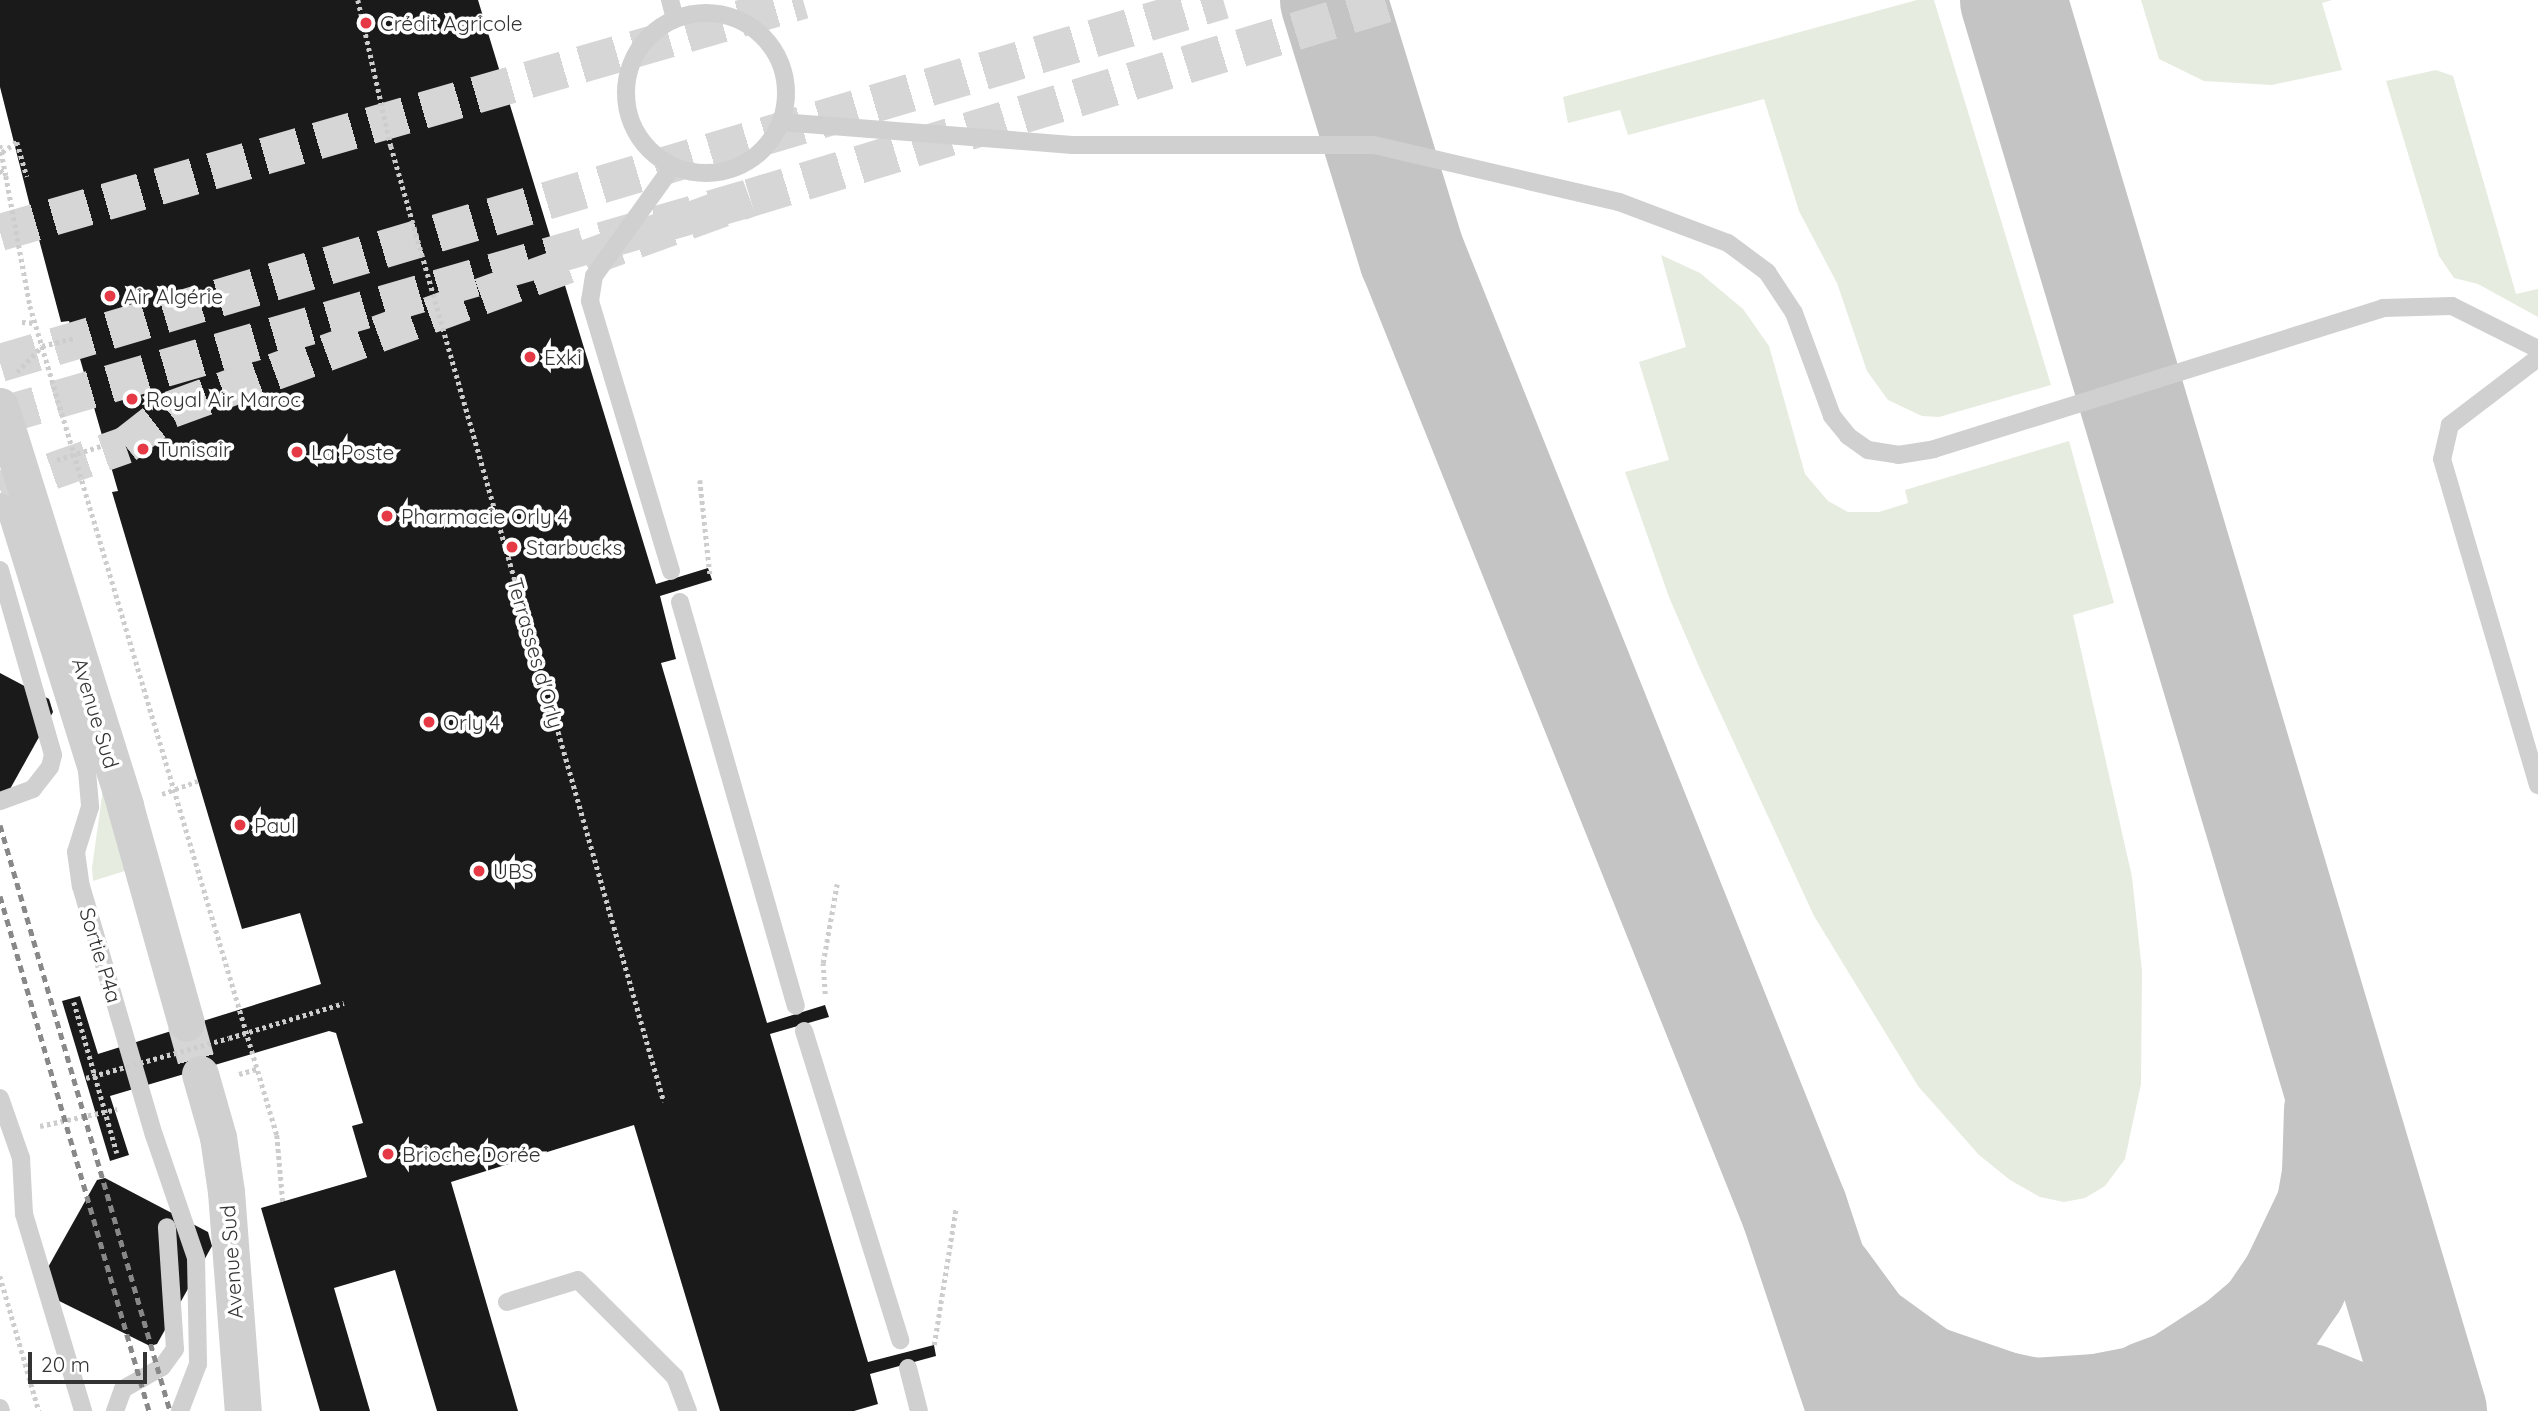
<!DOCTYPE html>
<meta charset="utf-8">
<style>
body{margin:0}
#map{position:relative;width:2538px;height:1411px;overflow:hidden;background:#fff;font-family:Quicksand,sans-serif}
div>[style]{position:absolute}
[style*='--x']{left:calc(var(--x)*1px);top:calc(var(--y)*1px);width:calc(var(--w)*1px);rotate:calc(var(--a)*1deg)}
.green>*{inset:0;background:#e6ecdf}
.taxiway>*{height:107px;margin:-53.5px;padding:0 53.5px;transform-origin:53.5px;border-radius:53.5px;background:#c4c4c4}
.building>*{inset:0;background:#1a1a1a}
.street-tunnel>*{height:37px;margin-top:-18.5px;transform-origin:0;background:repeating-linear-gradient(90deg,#d6d6d6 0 37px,transparent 0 55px)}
.highway-tunnel>*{height:38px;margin-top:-19px;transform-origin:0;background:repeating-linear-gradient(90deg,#d6d6d6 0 38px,transparent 0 57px)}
.path>*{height:4.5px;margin-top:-2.25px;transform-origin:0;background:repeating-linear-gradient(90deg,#cdcdcd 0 3.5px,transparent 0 7px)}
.lane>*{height:18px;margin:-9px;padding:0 9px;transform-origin:9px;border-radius:9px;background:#d0d0d0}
.lane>.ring{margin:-9px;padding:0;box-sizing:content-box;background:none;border:18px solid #d0d0d0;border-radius:50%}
.street>*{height:37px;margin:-18.5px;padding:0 18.5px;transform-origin:18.5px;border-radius:18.5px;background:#d0d0d0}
.rail>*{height:5px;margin-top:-2.5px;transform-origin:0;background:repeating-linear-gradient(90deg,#888 0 7px,transparent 0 12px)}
.path-bridge>*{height:4.5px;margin-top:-2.25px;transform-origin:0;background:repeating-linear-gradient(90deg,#cdcdcd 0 3.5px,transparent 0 7px)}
.dots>*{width:19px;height:19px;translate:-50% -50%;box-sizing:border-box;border:4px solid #fff;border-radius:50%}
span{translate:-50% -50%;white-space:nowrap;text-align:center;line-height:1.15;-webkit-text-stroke:7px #fff;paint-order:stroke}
.poi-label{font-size:21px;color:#333}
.left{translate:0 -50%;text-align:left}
.street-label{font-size:21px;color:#333}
.scale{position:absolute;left:28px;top:1352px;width:119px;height:32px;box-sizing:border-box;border:4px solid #333;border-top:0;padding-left:9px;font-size:21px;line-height:24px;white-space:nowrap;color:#333;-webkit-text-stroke:5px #fff;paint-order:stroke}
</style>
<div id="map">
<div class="green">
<div style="clip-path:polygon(1917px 0,1934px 0,2051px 385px,1939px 417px,1922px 416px,1888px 400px,1867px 371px,1837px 283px,1799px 211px,1764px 99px,1628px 135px,1620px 110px,1568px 123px,1563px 97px)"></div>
<div style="clip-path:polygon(2141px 0,2332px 0,2322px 3px,2342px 70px,2272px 85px,2204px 81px,2159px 59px)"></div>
<div style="clip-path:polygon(2436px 70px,2453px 76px,2516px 294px,2538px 289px,2538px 317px,2478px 284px,2454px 278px,2439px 256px,2386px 81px)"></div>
<div style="clip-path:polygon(1661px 255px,1700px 273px,1743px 309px,1769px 346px,1805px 474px,1828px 501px,1848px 512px,1879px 512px,1908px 503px,1905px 490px,2069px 441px,2114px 603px,2073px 615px,2132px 877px,2142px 971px,2141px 1084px,2125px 1159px,2105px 1186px,2085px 1198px,2064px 1202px,2040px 1197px,2010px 1180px,1979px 1155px,1918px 1086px,1814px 916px,1700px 669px,1669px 597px,1625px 472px,1669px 460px,1639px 362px,1686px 347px)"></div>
<div style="clip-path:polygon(103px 789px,128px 870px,93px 881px,92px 868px)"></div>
</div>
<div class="taxiway">
<div style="--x:1333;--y:0;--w:268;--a:72.9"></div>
<div style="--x:1412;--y:256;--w:1028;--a:68.18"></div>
<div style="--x:1794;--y:1210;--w:212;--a:71.6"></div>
<div style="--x:2013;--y:0;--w:1472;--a:73.42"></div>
<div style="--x:1822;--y:1280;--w:66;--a:53.7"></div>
<div style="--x:1861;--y:1333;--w:75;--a:35.8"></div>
<div style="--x:1922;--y:1377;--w:83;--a:19.1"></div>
<div style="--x:2000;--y:1404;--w:34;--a:12"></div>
<div style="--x:2033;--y:1411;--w:64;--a:-3.6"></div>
<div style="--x:2097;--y:1407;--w:125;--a:-11"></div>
<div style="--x:2220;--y:1383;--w:89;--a:9"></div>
<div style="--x:2308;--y:1397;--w:38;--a:22"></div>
<div style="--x:2151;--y:1393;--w:29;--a:-20"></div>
<div style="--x:2178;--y:1383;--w:70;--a:-32.8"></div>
<div style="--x:2237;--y:1345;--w:42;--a:-40.2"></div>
<div style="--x:2269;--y:1318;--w:42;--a:-55.6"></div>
<div style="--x:2293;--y:1283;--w:83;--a:-64.4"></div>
<div style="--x:2329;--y:1208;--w:36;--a:-80"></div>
<div style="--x:2335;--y:1173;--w:63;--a:-88.2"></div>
</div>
<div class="building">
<div style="clip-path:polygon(0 0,478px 0,656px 584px,708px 568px,712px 580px,660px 596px,676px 659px,661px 663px,767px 1023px,825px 1005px,829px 1017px,770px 1034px,868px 1362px,934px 1345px,936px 1356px,870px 1374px,878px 1404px,854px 1411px,720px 1411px,634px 1125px,451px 1182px,518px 1411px,437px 1411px,395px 1270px,334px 1288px,370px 1411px,320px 1411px,261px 1208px,367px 1177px,352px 1126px,363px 1123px,336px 1033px,329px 1031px,110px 1096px,129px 1155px,110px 1161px,62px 1001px,80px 996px,98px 1054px,321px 984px,300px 913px,242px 929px,112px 492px,118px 491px,74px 338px,69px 321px,61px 322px,30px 206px,0 87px)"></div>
<div style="clip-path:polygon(0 673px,49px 699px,53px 712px,0 807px)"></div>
<div style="clip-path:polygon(105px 1178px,208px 1232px,212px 1246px,157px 1344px,150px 1346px,47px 1295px,42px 1278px,97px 1180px)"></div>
</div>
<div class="street-tunnel">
<div style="--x:0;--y:232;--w:836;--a:-16.11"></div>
<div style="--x:0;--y:489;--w:133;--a:-19.4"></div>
<div style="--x:125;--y:445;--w:58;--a:-38"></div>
<div style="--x:171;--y:409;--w:616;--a:-20.02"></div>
<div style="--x:186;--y:1023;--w:53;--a:74.6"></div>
</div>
<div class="highway-tunnel">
<div style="--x:0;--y:363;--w:1276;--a:-16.53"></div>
<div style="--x:0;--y:416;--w:781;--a:-16.21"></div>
<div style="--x:750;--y:198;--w:678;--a:-16.99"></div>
</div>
<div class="path">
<div style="--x:358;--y:0;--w:150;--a:77.3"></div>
<div style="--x:391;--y:146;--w:994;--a:74.06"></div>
<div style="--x:0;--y:145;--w:31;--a:79"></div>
<div style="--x:2;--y:152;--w:18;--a:-34"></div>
<div style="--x:17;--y:142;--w:36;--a:74"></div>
<div style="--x:0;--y:170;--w:8;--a:45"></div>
<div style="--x:6;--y:176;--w:132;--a:79.5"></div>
<div style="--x:30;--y:306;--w:865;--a:73.41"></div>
<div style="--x:277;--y:1135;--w:67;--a:84.9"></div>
<div style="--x:22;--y:322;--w:13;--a:4"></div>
<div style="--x:17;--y:372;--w:36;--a:-46"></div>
<div style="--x:42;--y:346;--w:33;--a:-14"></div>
<div style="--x:57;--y:460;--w:49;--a:-17.7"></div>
<div style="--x:700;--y:480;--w:95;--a:83.9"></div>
<div style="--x:162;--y:794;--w:38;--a:-20"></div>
<div style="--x:825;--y:994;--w:31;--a:-94"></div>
<div style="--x:823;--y:963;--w:80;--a:-80"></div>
<div style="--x:229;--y:1038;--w:120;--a:-16.9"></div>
<div style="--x:239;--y:1074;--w:19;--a:-16"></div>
<div style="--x:40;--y:1126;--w:79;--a:-12.4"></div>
<div style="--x:0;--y:1276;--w:141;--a:73.9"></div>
<div style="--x:934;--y:1345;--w:139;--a:-80.9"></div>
</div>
<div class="lane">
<div style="--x:670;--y:0;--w:20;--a:75"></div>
<div class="ring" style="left:626px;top:13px;width:142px;height:142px"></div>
<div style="--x:781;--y:122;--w:292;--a:4.5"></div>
<div style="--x:1072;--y:145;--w:302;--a:0"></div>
<div style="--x:1374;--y:145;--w:252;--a:13.1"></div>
<div style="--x:1619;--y:202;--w:116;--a:20.6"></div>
<div style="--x:1728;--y:243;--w:49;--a:36.6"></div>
<div style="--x:1767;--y:272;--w:49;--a:56.6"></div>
<div style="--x:1794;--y:313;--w:110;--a:69.7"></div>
<div style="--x:1832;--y:416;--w:26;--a:51"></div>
<div style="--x:1848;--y:436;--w:24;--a:35"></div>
<div style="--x:1868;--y:450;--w:30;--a:9"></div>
<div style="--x:1898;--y:455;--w:36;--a:-9"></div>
<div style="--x:1934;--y:449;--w:471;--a:-17.4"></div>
<div style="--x:2383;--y:308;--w:69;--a:-1.7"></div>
<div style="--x:2452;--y:306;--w:96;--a:26.6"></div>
<div style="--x:2538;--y:358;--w:111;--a:142.7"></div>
<div style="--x:2450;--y:425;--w:35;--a:103"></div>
<div style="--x:2442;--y:459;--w:340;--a:73.6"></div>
<div style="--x:0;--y:502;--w:4;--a:27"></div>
<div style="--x:4;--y:504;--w:280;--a:72.7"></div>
<div style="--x:87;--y:771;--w:36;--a:85"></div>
<div style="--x:90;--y:807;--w:47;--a:107.3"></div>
<div style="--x:76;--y:852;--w:34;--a:82"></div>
<div style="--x:81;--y:886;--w:259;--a:73.7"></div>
<div style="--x:154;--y:1135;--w:130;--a:71.1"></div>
<div style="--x:196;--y:1258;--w:106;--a:88.9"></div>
<div style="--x:198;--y:1364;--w:50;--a:111"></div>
<div style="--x:0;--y:570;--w:192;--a:74"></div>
<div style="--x:53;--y:755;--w:12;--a:104"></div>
<div style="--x:50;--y:767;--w:28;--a:128"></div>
<div style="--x:33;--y:789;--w:35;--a:160"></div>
<div style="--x:671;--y:571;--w:282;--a:-106.7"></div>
<div style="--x:590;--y:301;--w:25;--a:-81"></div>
<div style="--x:594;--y:276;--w:135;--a:-54.3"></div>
<div style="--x:680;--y:602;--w:420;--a:74"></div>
<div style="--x:804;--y:1031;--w:324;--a:72.7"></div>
<div style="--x:0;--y:1098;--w:64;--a:70.7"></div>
<div style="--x:21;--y:1158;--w:56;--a:86.9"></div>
<div style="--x:24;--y:1214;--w:206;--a:73.3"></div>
<div style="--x:507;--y:1302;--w:74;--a:-17.2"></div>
<div style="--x:578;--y:1280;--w:137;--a:45"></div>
<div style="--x:675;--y:1377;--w:36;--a:69"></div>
<div style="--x:908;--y:1368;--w:44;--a:75.7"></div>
<div style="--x:0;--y:1408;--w:3;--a:72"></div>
<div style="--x:115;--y:1411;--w:23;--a:-70"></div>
<div style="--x:123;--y:1389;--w:45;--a:-29.4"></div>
<div style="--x:162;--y:1367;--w:22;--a:-54"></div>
<div style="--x:175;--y:1349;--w:122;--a:-93.8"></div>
</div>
<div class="street">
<div style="--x:0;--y:406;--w:419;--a:72.6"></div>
<div style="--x:125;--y:806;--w:225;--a:74.3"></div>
<div style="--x:200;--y:1074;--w:66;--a:74.1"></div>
<div style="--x:218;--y:1137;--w:56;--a:81.7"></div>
<div style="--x:226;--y:1192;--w:220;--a:85.6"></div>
</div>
<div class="rail">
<div style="--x:0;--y:825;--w:610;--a:73.82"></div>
<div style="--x:0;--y:896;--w:536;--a:73.86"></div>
</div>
<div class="path-bridge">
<div style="--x:74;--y:1002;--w:157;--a:74.1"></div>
<div style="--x:86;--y:1078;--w:148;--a:-15.6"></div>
</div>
<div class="dots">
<div style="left:366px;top:23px;background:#e63946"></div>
<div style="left:110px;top:296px;background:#e63946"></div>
<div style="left:530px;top:357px;background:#e63946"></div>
<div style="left:132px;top:399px;background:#e63946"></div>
<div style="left:143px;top:449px;background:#e63946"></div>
<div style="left:297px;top:452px;background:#e63946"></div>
<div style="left:387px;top:516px;background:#e63946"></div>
<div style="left:512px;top:547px;background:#e63946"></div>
<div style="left:429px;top:722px;background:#e63946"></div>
<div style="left:240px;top:825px;background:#e63946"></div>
<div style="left:479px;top:871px;background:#e63946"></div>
<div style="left:388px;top:1154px;background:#e63946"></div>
</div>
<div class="poi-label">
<span class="left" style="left:380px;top:23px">Crédit Agricole</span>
<span class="left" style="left:124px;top:296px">Air Algérie</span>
<span class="left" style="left:544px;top:357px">Exki</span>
<span class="left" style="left:146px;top:399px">Royal Air Maroc</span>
<span class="left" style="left:157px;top:449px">Tunisair</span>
<span class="left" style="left:311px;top:452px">La Poste</span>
<span class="left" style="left:401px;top:516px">Pharmacie Orly 4</span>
<span class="left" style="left:526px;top:547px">Starbucks</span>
<span class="left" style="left:443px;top:722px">Orly 4</span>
<span class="left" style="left:254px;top:825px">Paul</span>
<span class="left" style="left:493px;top:871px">UBS</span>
<span class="left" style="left:402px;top:1154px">Brioche Dorée</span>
</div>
<div class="street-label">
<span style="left:536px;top:653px;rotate:74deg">Terrasses d'Orly</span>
<span style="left:96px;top:713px;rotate:73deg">Avenue Sud</span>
<span style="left:101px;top:955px;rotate:73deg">Sortie P4a</span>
<span style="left:231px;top:1262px;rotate:-94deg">Avenue Sud</span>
</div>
<div class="scale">20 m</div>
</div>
